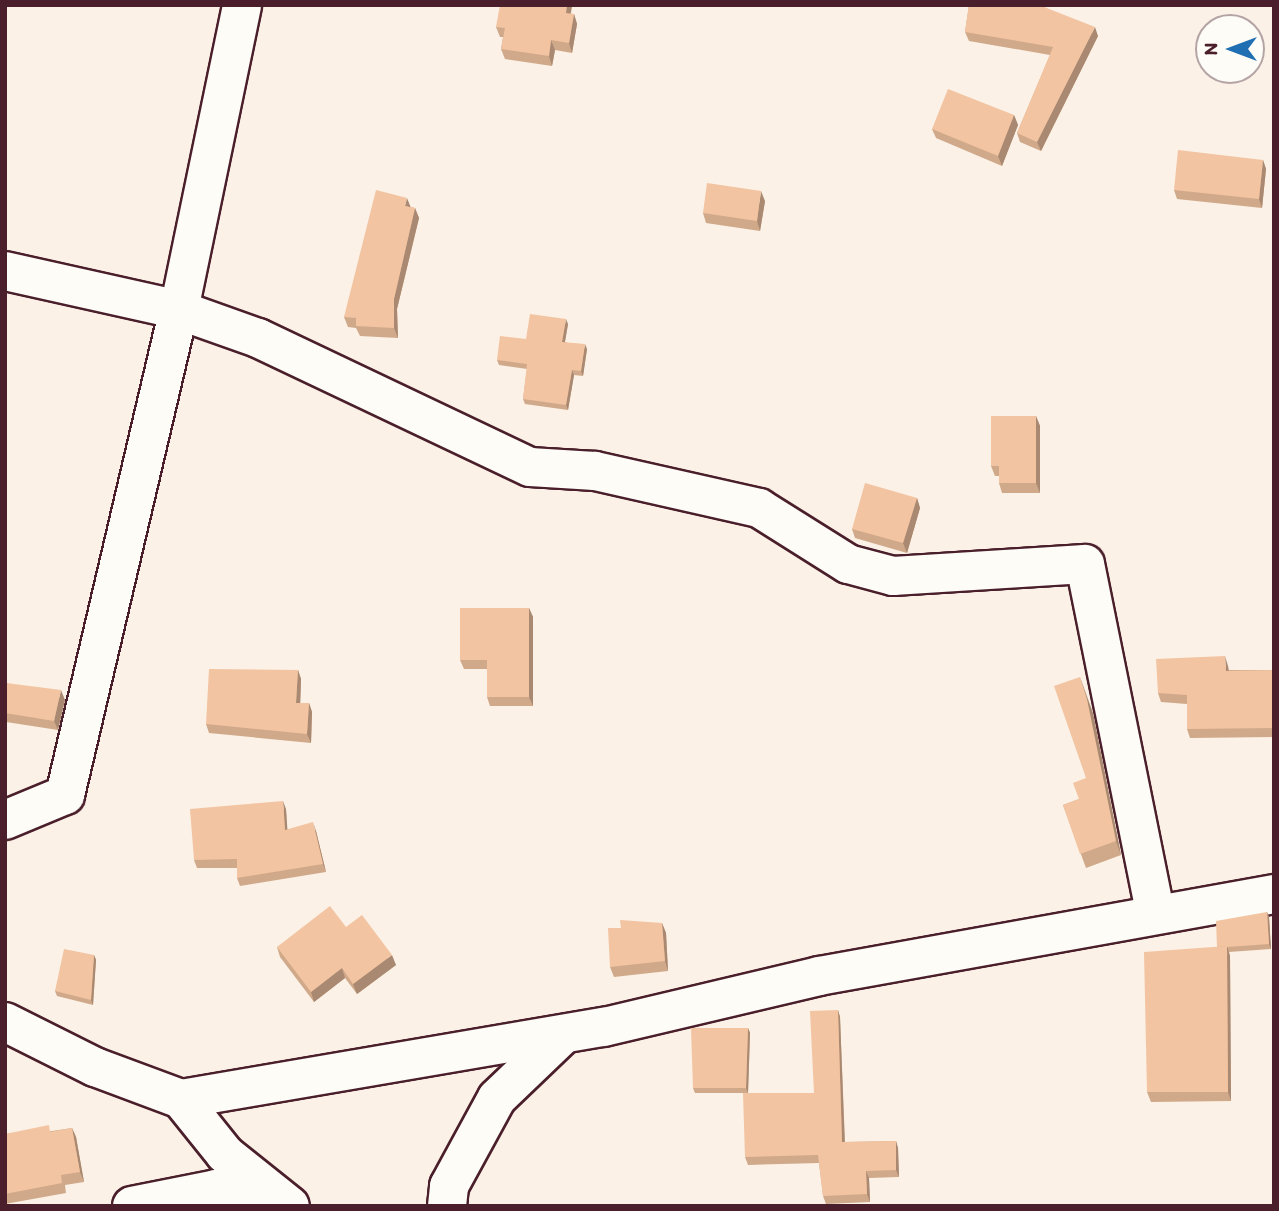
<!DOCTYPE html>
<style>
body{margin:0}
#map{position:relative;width:1279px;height:1211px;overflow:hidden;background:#fbf1e6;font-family:Itim,sans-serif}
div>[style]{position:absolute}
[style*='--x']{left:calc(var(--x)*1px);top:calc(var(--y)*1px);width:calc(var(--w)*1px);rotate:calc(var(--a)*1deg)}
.roads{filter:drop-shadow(2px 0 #4a1f2b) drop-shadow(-2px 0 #4a1f2b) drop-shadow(0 2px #4a1f2b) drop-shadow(0 -2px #4a1f2b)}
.minor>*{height:38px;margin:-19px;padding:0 19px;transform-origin:19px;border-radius:19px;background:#fdfcf7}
.wall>*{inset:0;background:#d0a98a}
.shaded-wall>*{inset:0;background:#a98971}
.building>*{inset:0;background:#f2c4a1}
span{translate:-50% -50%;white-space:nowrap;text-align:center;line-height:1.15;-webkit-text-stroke:6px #fdfcf7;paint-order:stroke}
.frame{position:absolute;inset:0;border:7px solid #4a1f2b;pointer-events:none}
.north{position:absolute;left:1195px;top:14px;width:70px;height:70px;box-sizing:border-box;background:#fdfcf7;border:2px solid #b5a4a5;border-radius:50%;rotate:270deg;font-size:19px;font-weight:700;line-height:28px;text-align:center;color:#4a1f2b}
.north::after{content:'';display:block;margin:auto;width:24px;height:32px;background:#1f6fb2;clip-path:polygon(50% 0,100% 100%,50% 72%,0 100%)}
</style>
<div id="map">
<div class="roads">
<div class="minor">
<div style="--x:5;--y:271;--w:178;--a:12.6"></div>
<div style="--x:179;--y:310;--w:84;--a:19.5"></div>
<div style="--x:258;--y:338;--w:301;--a:25.4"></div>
<div style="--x:530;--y:467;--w:65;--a:3.5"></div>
<div style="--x:595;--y:471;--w:168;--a:12.7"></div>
<div style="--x:759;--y:508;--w:105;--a:32.2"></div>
<div style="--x:848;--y:564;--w:47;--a:14.9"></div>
<div style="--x:893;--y:576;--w:192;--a:-3.6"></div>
<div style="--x:1085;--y:564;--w:354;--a:78.6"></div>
<div style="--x:5;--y:820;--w:65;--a:-22.6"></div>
<div style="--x:65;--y:795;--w:498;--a:-76.8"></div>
<div style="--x:179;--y:310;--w:311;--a:-78.3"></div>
<div style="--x:5;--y:1022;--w:101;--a:26.6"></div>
<div style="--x:95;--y:1067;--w:92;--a:20.4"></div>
<div style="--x:181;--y:1099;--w:70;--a:51.3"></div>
<div style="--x:225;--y:1154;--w:83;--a:38.7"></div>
<div style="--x:181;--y:1099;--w:429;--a:-9.7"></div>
<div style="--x:604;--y:1027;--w:221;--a:-13.3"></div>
<div style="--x:819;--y:976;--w:462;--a:-10.2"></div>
<div style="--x:132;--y:1206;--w:86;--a:-11.4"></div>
<div style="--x:216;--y:1189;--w:55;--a:5.2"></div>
<div style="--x:447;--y:1206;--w:20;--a:-84"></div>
<div style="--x:449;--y:1186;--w:100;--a:-61.4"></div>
<div style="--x:497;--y:1098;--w:91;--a:-43.7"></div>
</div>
</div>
<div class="wall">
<div style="clip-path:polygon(572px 5px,571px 14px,574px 14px,577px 24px,572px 53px,555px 50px,552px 66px,505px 59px,501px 49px,503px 37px,500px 37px,496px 27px)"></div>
<div style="clip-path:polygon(969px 5px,1042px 5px,1042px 6px,1098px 36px,1041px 151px,1020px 142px,1017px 133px,1050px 55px,969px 41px,965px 32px)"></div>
<div style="clip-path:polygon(1014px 115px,1018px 125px,1002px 166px,936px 138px,932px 129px)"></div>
<div style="clip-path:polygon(1263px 160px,1266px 169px,1262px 208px,1177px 199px,1174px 190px)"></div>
<div style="clip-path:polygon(765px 201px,760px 231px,706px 223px,703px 213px)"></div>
<div style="clip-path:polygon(410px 207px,415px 208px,419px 218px,397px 309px,398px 338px,360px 336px,356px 328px,348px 327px,344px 317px)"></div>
<div style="clip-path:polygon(568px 324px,565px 342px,587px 349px,583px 376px,574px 375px,568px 410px,525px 404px,523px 399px,527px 369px,499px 365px,497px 360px,526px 339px)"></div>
<div style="clip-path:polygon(1036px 416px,1040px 426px,1040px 493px,1002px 493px,999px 483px,999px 476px,995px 476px,991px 466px)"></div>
<div style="clip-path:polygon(917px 498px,920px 508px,907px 553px,855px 538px,852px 529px)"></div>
<div style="clip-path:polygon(529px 608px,533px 617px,533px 706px,490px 706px,487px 697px,487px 669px,464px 669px,460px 660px)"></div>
<div style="clip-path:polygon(1228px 666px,1229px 670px,1274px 670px,1274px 737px,1190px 738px,1187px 729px,1187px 704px,1161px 702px,1158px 693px)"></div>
<div style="clip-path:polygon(298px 670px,301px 679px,300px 703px,309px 703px,312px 712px,311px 743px,209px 733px,206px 724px)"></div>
<div style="clip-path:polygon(6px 683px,65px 700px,58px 730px,6px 722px)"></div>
<div style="clip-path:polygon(1093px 713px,1121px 855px,1086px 868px,1063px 805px,1079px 799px,1086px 778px)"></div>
<div style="clip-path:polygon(286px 809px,287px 829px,316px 831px,326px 872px,240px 886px,237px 878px,237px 868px,197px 868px,194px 860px)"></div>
<div style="clip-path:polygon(1267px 912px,1269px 917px,1271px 949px,1229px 952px,1230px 956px,1231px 1101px,1151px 1102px,1147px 1092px,1217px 947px)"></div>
<div style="clip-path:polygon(662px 923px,666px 933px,668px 971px,614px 977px,610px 967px,621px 928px)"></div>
<div style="clip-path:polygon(346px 927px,396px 965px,357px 994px,345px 978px,314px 1002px,280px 957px,277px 947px)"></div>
<div style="clip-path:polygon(94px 955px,96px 960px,93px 1005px,57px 996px,55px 991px)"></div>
<div style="clip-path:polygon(838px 1010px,840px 1017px,845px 1142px,896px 1141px,898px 1148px,899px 1177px,869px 1178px,870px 1202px,826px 1204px,823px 1196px,819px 1163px,748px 1165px,745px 1157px,814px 1093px)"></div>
<div style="clip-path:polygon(748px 1028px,750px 1033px,748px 1093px,695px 1093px,693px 1088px)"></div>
<div style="clip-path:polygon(72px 1128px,76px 1137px,84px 1182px,65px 1185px,66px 1193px,5px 1204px,5px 1134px,52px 1131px)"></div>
</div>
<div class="shaded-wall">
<div style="clip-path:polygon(567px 5px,572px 5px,569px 23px,566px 13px)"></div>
<div style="clip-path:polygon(574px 14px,577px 24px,572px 53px,569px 43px)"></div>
<div style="clip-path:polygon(1095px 27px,1098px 36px,1041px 151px,1037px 142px)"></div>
<div style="clip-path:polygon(551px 40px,555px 50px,552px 66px,549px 56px)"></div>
<div style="clip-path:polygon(1014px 115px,1018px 125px,1002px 166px,998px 156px)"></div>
<div style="clip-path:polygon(1263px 160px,1266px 169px,1262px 208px,1259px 199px)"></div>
<div style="clip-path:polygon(761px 191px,765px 201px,760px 231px,757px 221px)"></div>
<div style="clip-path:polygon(407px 198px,411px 208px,405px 206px)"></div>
<div style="clip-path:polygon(415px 208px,419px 218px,397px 309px,398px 338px,394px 328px,394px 299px)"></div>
<div style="clip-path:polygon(566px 319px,568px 324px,564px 347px,562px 342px)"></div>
<div style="clip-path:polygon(585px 344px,587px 349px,583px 376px,581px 371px)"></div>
<div style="clip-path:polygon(572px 370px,574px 375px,568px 410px,566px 405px)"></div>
<div style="clip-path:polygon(1036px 416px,1040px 426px,1040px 493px,1036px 483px)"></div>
<div style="clip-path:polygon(917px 498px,920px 508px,907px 553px,903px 543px)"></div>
<div style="clip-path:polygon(529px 608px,533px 617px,533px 706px,529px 697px)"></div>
<div style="clip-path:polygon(1225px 656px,1228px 666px,1229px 680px,1226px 671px)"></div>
<div style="clip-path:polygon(298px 670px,301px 679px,300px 712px,296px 703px)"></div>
<div style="clip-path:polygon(1080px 677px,1093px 713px,1121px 855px,1116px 841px)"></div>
<div style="clip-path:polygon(61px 690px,65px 700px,58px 730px,54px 721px)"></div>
<div style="clip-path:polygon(309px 703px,312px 712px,311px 743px,307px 734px)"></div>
<div style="clip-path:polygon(283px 801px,286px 809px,288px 838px,285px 830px)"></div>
<div style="clip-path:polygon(313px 822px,316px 831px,326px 872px,323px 864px)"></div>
<div style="clip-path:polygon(1267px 912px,1269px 917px,1271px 949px,1269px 944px)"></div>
<div style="clip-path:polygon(662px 923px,666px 933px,668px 971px,665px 961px)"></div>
<div style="clip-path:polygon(1227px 946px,1230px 956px,1231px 1101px,1228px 1092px)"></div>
<div style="clip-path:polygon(94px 955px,96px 960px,93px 1005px,91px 1000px)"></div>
<div style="clip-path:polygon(392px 955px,396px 965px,357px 994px,353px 984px)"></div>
<div style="clip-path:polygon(342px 968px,345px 978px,314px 1002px,311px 992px)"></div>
<div style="clip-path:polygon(838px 1010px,840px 1017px,845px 1150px,842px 1142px)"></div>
<div style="clip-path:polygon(748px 1028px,750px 1033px,748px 1093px,746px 1088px)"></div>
<div style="clip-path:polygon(72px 1128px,76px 1137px,84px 1182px,80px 1172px)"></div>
<div style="clip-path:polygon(896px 1141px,898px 1148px,899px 1177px,896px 1170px)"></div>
<div style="clip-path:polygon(866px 1171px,869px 1178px,870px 1202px,867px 1194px)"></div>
</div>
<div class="building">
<div style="clip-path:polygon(500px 5px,567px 5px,566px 13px,574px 14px,569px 43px,551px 40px,549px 56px,501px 49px,505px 28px,496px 27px)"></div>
<div style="clip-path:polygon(969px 5px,1039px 5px,1095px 27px,1037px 142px,1017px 133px,1053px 47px,965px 32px)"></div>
<div style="clip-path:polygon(948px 89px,1014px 115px,998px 156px,932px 129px)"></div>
<div style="clip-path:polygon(1178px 150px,1263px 160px,1259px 199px,1174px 190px)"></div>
<div style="clip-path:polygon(707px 183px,761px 191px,757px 221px,703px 213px)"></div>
<div style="clip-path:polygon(376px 190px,407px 198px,405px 206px,415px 208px,394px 299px,394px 328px,356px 326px,356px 318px,344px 317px)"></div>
<div style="clip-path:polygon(530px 314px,566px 319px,562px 342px,585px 344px,581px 371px,572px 370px,566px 405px,523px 399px,527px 364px,497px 360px,500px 336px,526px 339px)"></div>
<div style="clip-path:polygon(991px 416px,1036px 416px,1036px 483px,999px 483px,999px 466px,991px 466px)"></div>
<div style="clip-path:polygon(865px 483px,917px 498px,903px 543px,852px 529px)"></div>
<div style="clip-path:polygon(460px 608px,529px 608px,529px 697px,487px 697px,487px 660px,460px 660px)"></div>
<div style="clip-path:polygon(1225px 656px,1226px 671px,1274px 670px,1274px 728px,1187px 729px,1187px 695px,1158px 693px,1156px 659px)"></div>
<div style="clip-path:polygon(209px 669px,298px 670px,296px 703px,309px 703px,307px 734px,206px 724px)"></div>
<div style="clip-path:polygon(1080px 677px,1087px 699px,1116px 841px,1080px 854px,1063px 805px,1079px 799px,1073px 783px,1086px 778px,1054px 686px)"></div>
<div style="clip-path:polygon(6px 683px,61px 690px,54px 721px,5px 713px)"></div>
<div style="clip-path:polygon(283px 801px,285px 830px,313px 822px,323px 864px,237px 878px,237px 859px,194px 860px,190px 809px)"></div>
<div style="clip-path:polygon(330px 906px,346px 927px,362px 915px,392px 955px,353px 984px,342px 968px,311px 992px,277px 947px)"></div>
<div style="clip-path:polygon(1267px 912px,1269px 944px,1227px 947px,1227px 946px,1217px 947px,1216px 921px)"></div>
<div style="clip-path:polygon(620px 920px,662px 923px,665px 961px,610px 967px,608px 928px,621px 928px)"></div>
<div style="clip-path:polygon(1227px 946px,1228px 1092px,1147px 1092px,1144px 952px)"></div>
<div style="clip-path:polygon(64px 949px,94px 955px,91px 1000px,55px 991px)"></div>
<div style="clip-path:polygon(838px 1010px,842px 1142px,896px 1141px,896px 1170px,866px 1171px,867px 1194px,823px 1196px,818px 1155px,745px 1157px,743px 1093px,814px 1093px,810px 1011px)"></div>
<div style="clip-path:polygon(691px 1028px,748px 1028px,746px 1088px,693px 1088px)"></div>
<div style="clip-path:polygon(49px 1125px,50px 1132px,72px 1128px,80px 1172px,61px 1175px,62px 1183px,5px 1194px,5px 1134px)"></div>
</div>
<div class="frame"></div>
<div class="north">N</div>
</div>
